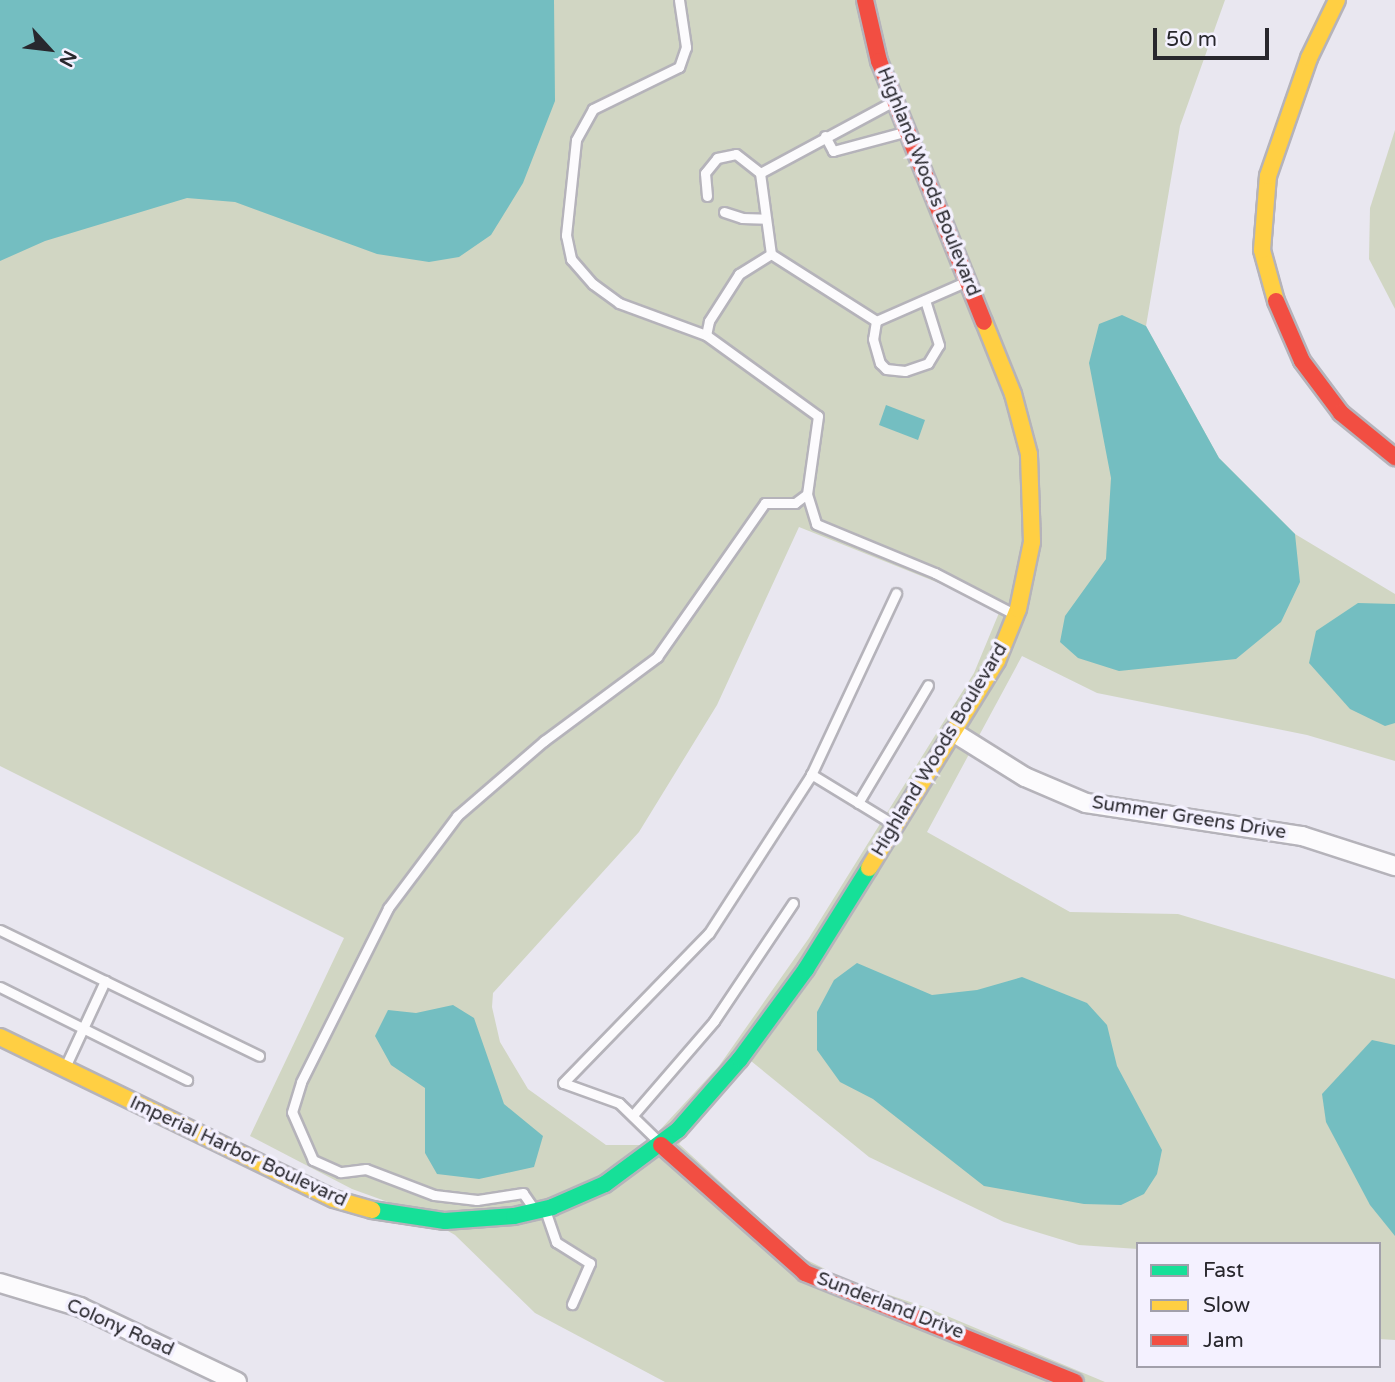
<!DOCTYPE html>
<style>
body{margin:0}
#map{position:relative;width:1395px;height:1382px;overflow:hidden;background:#e9e7f0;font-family:"Varela Round",sans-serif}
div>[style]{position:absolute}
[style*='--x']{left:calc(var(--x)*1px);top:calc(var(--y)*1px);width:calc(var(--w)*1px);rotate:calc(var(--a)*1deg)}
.green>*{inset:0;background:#d1d6c3}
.water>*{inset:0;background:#74bec1}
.roads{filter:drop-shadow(2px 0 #b5b3ba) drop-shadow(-2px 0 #b5b3ba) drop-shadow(0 2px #b5b3ba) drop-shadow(0 -2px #b5b3ba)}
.lane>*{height:9px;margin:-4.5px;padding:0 4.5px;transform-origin:4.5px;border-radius:4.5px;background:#fcfbfd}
.street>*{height:18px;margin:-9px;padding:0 9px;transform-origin:9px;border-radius:9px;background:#fcfbfd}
.fast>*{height:16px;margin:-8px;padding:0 8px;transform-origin:8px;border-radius:8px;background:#16e098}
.slow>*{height:16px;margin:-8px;padding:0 8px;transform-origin:8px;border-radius:8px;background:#ffcf43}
.jam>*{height:16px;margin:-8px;padding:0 8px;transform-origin:8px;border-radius:8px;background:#f24e42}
span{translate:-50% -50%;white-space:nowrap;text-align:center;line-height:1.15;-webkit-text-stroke:7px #f4f1ff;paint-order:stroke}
.street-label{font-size:19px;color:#28272d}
.legend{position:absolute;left:1136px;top:1242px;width:245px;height:126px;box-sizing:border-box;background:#f4f1ff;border:2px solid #a2a0ab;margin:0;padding:9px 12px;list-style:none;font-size:21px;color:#28272d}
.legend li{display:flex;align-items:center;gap:14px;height:35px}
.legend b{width:35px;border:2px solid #a2a0ab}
.north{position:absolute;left:14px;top:14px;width:70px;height:70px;-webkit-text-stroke:5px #f4f1ff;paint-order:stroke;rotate:117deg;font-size:19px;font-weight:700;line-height:28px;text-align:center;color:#28272d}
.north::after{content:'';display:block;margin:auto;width:24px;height:32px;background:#28272d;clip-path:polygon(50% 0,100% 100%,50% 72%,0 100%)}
.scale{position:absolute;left:1153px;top:28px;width:116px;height:32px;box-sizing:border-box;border:4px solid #28272d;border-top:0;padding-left:9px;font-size:21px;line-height:24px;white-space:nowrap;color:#28272d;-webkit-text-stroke:5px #f4f1ff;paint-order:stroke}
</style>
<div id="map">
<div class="green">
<div style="clip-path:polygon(evenodd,0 0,1225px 0,1180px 126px,1146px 326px,1219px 458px,1295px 534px,1395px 594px,1395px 761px,1307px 735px,1097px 693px,1022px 656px,927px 832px,1070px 912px,1178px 914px,1395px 979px,1395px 1340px,1379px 1339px,1379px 1244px,1138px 1244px,1138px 1249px,1079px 1245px,1004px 1222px,869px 1157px,751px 1061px,679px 1144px,803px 1258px,851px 1282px,928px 1308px,1105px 1382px,665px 1382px,535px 1313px,455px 1235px,413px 1211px,352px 1189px,250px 1136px,344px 938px,0 766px,0 0,799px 527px,1001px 608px,974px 673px,809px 938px,719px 1066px,646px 1145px,606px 1145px,528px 1089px,500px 1042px,492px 1007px,493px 993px,639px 832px,717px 705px,799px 527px)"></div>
<div style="clip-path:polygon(1395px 130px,1395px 309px,1369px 259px,1370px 208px)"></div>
</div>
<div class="water">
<div style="clip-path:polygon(0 0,554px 0,555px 101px,523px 183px,491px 235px,459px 257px,429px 262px,377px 254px,235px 202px,187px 198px,45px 241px,0 261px)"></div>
<div style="clip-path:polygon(1122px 315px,1146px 326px,1219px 458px,1295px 534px,1300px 582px,1281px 622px,1236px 659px,1119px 671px,1078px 658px,1060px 642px,1065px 616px,1106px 559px,1111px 478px,1089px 363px,1099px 324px)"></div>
<div style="clip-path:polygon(886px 405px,925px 420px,918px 440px,879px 425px)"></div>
<div style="clip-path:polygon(1358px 603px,1395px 604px,1395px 723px,1385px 726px,1350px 709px,1309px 663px,1316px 631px)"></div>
<div style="clip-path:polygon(857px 963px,932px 995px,977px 990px,1022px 977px,1087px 1003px,1107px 1025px,1117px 1066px,1162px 1150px,1157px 1174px,1144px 1194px,1121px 1205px,1084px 1204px,984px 1186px,873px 1099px,840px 1082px,817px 1050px,817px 1012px,834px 980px)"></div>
<div style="clip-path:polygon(453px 1005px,474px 1018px,504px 1104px,543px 1136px,534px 1167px,479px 1179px,437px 1174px,425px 1153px,425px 1088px,391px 1065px,375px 1036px,388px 1010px,416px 1013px)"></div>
<div style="clip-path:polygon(1372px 1040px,1395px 1045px,1395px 1236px,1370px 1205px,1326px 1122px,1322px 1094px)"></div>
</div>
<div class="roads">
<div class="lane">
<div style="--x:679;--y:0;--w:48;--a:81.5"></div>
<div style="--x:686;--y:47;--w:21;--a:109"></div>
<div style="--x:679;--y:67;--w:96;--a:154"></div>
<div style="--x:593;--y:109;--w:35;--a:119"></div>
<div style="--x:576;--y:140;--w:96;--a:96"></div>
<div style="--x:566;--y:235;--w:25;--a:78"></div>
<div style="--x:571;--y:259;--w:33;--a:49"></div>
<div style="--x:593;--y:284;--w:32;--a:36"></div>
<div style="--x:619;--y:303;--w:93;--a:20.2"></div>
<div style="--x:892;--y:102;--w:150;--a:151.7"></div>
<div style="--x:760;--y:173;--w:82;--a:82.3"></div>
<div style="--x:771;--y:254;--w:125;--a:32.5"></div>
<div style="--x:876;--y:321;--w:97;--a:-23.7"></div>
<div style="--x:825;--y:136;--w:17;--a:62"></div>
<div style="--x:833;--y:151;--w:73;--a:-15"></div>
<div style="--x:707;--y:196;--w:23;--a:-95"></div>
<div style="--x:705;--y:173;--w:19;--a:-51"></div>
<div style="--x:717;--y:158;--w:19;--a:-12"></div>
<div style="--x:736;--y:154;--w:31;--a:38"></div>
<div style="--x:724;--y:212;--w:19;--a:18"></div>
<div style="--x:742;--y:218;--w:24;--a:2"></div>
<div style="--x:771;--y:254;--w:38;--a:148"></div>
<div style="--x:739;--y:274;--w:56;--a:122.6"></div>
<div style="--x:709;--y:321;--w:14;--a:102"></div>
<div style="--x:706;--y:335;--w:138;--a:35.9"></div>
<div style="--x:818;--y:416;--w:79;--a:98"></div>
<div style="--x:807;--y:494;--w:31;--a:73"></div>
<div style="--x:816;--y:524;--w:129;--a:22.4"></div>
<div style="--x:935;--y:573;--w:89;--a:27.4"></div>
<div style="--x:876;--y:321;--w:18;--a:99"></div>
<div style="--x:873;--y:339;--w:25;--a:74"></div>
<div style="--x:880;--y:363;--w:8;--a:45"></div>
<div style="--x:886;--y:369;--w:19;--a:6"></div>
<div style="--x:905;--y:371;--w:24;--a:-19"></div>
<div style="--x:928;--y:363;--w:21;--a:-59"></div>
<div style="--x:939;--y:345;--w:47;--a:-107.3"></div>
<div style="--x:811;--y:774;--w:96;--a:31.4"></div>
<div style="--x:858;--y:803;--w:137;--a:-59.3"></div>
<div style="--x:0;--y:930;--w:288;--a:25.9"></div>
<div style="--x:0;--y:987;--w:209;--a:26.4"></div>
<div style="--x:66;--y:1065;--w:93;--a:-65.1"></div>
<div style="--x:633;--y:1115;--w:124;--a:-49.2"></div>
<div style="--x:714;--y:1021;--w:142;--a:-56.2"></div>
<div style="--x:657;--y:1140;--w:53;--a:-135.8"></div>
<div style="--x:619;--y:1103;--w:59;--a:-160.3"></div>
<div style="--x:563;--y:1083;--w:209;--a:-45.8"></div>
<div style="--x:709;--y:933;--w:186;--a:-57.1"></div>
<div style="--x:810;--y:777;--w:203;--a:-64.9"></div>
<div style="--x:534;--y:1209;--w:19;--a:-125"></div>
<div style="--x:523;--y:1193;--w:47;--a:171.3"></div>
<div style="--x:477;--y:1200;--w:43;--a:-173.4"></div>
<div style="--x:434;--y:1195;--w:73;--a:-159.1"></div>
<div style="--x:366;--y:1169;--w:26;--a:173"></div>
<div style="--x:340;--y:1172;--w:30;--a:-156"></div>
<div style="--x:313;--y:1160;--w:52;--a:-113.6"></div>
<div style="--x:292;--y:1112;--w:31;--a:-73"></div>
<div style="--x:301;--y:1082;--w:195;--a:-63.4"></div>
<div style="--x:388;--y:908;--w:115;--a:-53.1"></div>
<div style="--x:457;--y:816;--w:115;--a:-40.8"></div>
<div style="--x:544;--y:741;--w:141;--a:-36.6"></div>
<div style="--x:657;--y:657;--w:188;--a:-55"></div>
<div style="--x:765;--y:503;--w:30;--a:0"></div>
<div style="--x:795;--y:503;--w:15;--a:-37"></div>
<div style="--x:545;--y:1210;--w:34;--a:71"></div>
<div style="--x:556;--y:1242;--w:40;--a:32"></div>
<div style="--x:590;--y:1263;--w:45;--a:113.7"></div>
</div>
<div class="street">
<div style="--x:953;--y:732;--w:85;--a:32"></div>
<div style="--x:1025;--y:777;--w:66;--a:23.1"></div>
<div style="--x:1086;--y:803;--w:219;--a:8.7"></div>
<div style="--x:1302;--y:836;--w:98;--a:17.9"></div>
<div style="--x:0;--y:1283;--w:84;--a:16.7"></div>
<div style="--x:80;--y:1307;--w:174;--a:25.5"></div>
</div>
<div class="fast">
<div style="--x:372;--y:1210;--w:74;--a:8.6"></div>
<div style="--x:445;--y:1221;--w:69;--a:-4.1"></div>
<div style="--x:514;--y:1216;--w:39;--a:-13"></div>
<div style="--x:552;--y:1207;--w:58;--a:-23.5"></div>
<div style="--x:605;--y:1184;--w:91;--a:-36.5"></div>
<div style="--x:678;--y:1130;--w:94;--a:-48.9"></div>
<div style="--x:740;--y:1059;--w:112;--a:-53.7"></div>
<div style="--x:806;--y:969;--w:119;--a:-58"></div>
</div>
<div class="slow">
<div style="--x:1276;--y:301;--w:53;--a:-105.4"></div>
<div style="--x:1262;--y:250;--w:74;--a:-85.4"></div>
<div style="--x:1268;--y:176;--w:125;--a:-70.8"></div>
<div style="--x:1309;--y:58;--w:64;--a:-64.2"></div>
<div style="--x:869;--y:868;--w:243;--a:-58.3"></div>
<div style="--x:997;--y:661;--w:56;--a:-68"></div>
<div style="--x:1018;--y:609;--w:68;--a:-78.2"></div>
<div style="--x:1032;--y:542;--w:88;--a:-92"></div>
<div style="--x:1029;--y:454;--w:62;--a:-104.9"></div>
<div style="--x:1013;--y:394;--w:78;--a:-111.9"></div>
<div style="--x:0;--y:1037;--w:371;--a:25.9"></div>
<div style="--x:334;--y:1199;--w:40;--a:16"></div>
</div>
<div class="jam">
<div style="--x:865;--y:0;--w:63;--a:77.1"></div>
<div style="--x:879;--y:61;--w:281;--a:68.1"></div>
<div style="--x:1276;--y:301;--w:65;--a:66.6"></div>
<div style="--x:1302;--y:361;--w:65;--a:53.1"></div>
<div style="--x:1341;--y:413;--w:70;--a:39.2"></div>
<div style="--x:661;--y:1145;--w:193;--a:41.6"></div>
<div style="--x:805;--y:1273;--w:291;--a:22"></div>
</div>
</div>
<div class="street-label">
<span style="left:928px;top:182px;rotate:68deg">Highland Woods Boulevard</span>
<span style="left:940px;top:750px;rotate:-59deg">Highland Woods Boulevard</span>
<span style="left:1189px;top:818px;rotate:9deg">Summer Greens Drive</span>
<span style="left:238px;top:1152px;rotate:25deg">Imperial Harbor Boulevard</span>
<span style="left:890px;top:1306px;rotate:21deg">Sunderland Drive</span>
<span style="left:120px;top:1328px;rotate:24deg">Colony Road</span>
</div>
<ul class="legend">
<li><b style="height:9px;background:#16e098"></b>Fast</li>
<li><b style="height:9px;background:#ffcf43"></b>Slow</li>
<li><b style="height:9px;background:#f24e42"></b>Jam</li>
</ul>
<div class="north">N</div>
<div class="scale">50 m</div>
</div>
